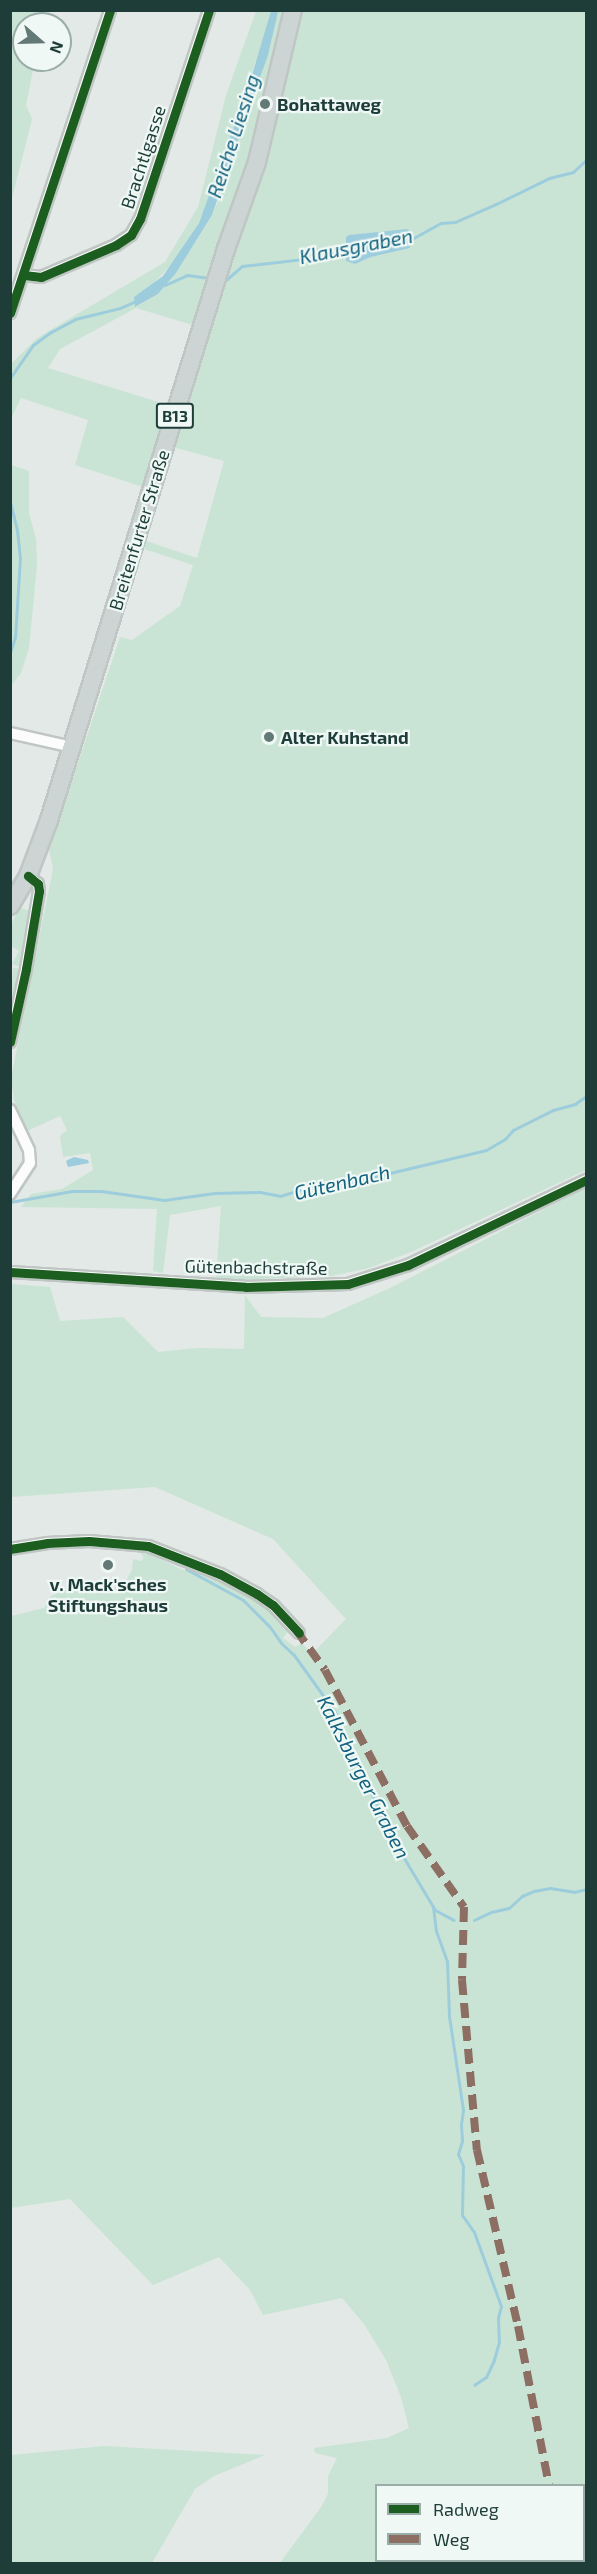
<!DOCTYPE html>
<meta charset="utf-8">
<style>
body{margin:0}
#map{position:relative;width:597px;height:2574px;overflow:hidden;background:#e2e9e6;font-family:"Exo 2",sans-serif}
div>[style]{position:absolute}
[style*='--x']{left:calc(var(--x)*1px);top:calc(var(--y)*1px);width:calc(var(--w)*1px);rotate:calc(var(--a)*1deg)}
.green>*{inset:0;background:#c9e4d4}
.water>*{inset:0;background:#9dcddc}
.stream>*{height:3px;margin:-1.5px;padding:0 1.5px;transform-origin:1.5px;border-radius:1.5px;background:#9dcddc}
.roads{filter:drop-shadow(2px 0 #bfc6c3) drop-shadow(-2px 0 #bfc6c3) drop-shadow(0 2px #bfc6c3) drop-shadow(0 -2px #bfc6c3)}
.street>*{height:10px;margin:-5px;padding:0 5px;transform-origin:5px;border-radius:5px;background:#fbfcfb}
.primary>*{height:16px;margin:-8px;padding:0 8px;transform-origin:8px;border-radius:8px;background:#ccd5d4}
.quiet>*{height:8px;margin-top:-4px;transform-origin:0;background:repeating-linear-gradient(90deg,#8d6e63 0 15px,transparent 0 23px)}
.cycleway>*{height:9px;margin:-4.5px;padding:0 4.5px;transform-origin:4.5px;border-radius:4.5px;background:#1b5e20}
.dots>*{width:16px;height:16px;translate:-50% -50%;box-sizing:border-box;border:3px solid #eff8f5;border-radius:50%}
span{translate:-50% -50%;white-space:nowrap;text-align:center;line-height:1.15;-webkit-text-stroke:4.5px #eff8f5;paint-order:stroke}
.shield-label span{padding:2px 4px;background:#eff8f5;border:2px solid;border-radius:4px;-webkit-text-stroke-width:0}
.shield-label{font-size:16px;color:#1e3d38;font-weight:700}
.poi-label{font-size:18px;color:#1e3d38;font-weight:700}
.left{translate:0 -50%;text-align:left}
.street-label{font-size:18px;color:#1e3d38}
.water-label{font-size:20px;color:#12627f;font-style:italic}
.frame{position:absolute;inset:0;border:12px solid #1e3d38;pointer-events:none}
.legend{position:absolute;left:375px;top:2484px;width:210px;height:78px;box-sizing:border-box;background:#eff8f5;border:2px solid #9bada9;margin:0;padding:8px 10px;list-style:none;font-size:18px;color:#1e3d38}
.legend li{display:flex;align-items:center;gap:12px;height:30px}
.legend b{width:30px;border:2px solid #9bada9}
.north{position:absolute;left:12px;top:12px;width:60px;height:60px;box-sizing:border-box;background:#eff8f5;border:2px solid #9bada9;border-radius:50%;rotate:110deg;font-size:16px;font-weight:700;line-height:24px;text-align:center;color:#1e3d38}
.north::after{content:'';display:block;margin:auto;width:21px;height:27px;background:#637975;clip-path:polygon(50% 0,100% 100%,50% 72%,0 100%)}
</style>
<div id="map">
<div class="green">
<div style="clip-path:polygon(11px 10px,51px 11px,47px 24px,24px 24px,24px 60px,35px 60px,26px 105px,32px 119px,11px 202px)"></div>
<div style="clip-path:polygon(evenodd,256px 11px,271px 11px,271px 16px,210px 198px,199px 223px,171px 265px,149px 288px,134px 297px,136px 307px,158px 294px,176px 273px,212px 215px,220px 197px,240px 128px,260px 81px,278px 11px,586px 11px,586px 1170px,411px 1252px,369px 1268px,331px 1276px,216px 1281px,221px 1206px,170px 1215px,163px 1273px,153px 1271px,157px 1209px,21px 1207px,31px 1194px,62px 1189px,93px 1170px,90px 1153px,63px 1157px,60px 1136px,67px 1130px,60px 1116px,27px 1131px,14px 1100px,11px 1078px,53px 869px,49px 850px,120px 637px,132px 640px,180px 606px,193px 565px,144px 549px,146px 541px,197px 558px,224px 461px,169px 446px,206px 329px,136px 308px,60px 349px,48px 368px,168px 405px,143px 487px,75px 465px,88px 420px,21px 398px,11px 419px,11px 364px,36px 339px,57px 326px,165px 262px,198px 207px,226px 95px,256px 11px,383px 232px,410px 248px,371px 257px,355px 264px,349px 235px,383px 232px)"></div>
<div style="clip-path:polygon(11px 465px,29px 471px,29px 513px,36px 539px,37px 565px,29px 648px,21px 673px,11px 686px)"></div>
<div style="clip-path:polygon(20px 908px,31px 911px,21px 967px,12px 964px,19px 951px,11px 946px,11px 924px)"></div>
<div style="clip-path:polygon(13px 968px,21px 969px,13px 1004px,11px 1003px)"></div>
<div style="clip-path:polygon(586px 1188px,586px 2563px,575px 2563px,571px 2561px,584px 2560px,584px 2486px,376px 2486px,376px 2560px,546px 2560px,546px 2563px,280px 2563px,321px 2507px,328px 2494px,328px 2476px,337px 2458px,315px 2453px,314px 2448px,387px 2438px,409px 2428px,401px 2397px,386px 2360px,364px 2324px,342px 2298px,263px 2315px,250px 2290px,219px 2257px,153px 2285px,70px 2199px,11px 2208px,11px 1616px,44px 1608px,51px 1596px,65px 1590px,98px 1593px,124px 1585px,132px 1570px,133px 1559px,141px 1561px,144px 1558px,138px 1549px,185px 1571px,188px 1565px,206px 1572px,260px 1599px,290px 1629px,283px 1638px,295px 1647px,302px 1643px,312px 1654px,346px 1619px,273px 1539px,155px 1487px,11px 1497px,11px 1284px,50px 1287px,60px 1321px,123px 1317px,158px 1352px,197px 1348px,244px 1349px,245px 1295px,261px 1317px,323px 1318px,390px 1288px)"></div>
<div style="clip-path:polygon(104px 2446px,265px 2455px,214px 2476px,195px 2489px,152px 2563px,11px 2563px,11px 2455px)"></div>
</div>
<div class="water">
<div style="clip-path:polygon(271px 11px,278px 12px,268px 55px,212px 215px,176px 273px,158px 294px,135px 307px,134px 297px,163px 276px,199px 223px,249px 85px)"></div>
<div style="clip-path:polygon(407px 229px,410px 231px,410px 248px,371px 257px,355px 264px,346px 261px,346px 237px,349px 235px)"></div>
<div style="clip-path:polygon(74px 1157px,88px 1160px,89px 1163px,68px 1167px,66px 1161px)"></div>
</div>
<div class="stream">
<div style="--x:410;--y:240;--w:35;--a:-29"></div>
<div style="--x:441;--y:223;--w:14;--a:-4"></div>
<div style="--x:455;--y:222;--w:45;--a:-23.7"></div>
<div style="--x:496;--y:204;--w:59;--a:-26.1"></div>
<div style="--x:549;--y:178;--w:25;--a:-14"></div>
<div style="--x:573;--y:172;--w:18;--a:-43"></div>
<div style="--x:222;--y:280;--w:5;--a:-11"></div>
<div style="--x:227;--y:279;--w:20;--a:-41"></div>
<div style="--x:242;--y:266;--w:79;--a:-6.6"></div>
<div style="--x:320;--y:257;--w:31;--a:-17"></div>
<div style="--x:165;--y:285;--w:24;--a:-24"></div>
<div style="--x:187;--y:275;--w:22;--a:8"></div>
<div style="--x:10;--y:378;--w:40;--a:-55.1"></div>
<div style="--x:33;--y:345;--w:22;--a:-36"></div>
<div style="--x:51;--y:332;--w:27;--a:-28"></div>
<div style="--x:75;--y:319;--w:46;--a:-13.7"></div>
<div style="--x:120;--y:308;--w:17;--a:-24"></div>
<div style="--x:10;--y:502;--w:29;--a:76"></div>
<div style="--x:17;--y:530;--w:28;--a:84"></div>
<div style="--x:20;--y:558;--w:79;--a:93.6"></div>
<div style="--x:15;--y:637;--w:16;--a:108"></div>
<div style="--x:10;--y:1202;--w:63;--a:-10.1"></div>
<div style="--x:72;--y:1191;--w:29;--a:0"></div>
<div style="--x:101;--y:1191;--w:64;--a:8.1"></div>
<div style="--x:164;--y:1200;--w:51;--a:-7.8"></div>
<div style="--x:215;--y:1193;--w:45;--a:-1.3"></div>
<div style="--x:260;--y:1192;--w:20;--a:11"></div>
<div style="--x:280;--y:1196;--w:37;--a:-17"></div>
<div style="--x:315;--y:1185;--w:37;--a:-5"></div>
<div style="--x:352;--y:1182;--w:138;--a:-13.4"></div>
<div style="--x:486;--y:1150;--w:22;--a:-30"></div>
<div style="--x:505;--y:1139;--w:12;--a:-48"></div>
<div style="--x:513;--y:1130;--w:45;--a:-26.6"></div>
<div style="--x:553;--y:1110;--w:23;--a:-15"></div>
<div style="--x:575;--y:1104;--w:14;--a:-36"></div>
<div style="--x:186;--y:1569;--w:65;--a:28.5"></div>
<div style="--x:243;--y:1600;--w:38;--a:45"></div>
<div style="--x:270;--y:1627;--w:19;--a:55"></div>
<div style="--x:281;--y:1643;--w:18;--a:43"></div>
<div style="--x:294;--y:1655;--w:70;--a:54.3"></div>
<div style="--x:335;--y:1712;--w:39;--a:73"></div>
<div style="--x:346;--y:1749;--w:27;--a:57"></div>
<div style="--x:361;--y:1772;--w:79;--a:64.4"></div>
<div style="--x:395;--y:1843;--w:78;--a:59.2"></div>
<div style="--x:435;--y:1910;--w:21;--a:28"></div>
<div style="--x:433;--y:1907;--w:24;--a:83"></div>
<div style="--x:436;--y:1931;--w:32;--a:70"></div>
<div style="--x:447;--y:1961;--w:55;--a:87.9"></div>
<div style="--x:449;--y:2016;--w:95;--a:81.5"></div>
<div style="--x:463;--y:2110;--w:15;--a:98"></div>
<div style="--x:461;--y:2125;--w:16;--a:86"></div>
<div style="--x:462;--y:2141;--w:14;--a:107"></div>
<div style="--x:458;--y:2154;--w:13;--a:67"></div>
<div style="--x:463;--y:2166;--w:49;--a:91.2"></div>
<div style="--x:462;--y:2215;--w:21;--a:55"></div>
<div style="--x:474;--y:2232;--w:79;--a:70"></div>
<div style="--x:501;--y:2306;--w:12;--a:104"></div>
<div style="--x:498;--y:2318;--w:24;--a:88"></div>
<div style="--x:499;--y:2342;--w:19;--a:106"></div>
<div style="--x:494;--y:2360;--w:19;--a:115"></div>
<div style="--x:486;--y:2377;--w:14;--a:146"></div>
<div style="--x:474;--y:1920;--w:19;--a:-25"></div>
<div style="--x:491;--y:1912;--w:18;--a:-13"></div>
<div style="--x:509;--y:1908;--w:18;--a:-43"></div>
<div style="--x:522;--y:1896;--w:13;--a:-23"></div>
<div style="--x:534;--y:1891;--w:16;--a:-11"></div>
<div style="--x:550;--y:1888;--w:24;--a:9"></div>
<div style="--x:574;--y:1892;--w:12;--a:-14"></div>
</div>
<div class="roads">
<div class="street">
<div style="--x:24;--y:275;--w:17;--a:7"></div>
<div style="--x:41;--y:277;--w:82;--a:-23.1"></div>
<div style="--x:116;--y:245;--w:18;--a:-34"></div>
<div style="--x:131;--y:235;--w:18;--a:-61"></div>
<div style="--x:140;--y:219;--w:220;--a:-71.7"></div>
<div style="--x:10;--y:313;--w:319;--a:-71.7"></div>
<div style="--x:10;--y:733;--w:64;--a:12.7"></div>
<div style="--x:10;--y:1042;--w:75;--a:-77.6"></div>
<div style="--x:26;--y:969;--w:79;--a:-80.5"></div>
<div style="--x:39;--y:891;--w:7;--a:-98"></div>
<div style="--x:38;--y:884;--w:13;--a:-141"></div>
<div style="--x:10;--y:1110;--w:44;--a:64.6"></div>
<div style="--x:29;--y:1150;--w:13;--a:86"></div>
<div style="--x:30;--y:1163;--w:37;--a:123"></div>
<div style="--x:10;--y:1272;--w:236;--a:3.6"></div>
<div style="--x:246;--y:1287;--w:102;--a:-1.7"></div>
<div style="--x:348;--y:1284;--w:63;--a:-17.6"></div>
<div style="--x:408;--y:1265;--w:197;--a:-25.5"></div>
<div style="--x:10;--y:1549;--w:37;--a:-9"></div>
<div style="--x:47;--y:1543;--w:42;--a:-2.7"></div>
<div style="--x:89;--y:1541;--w:59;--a:4.8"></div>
<div style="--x:148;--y:1546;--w:77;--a:21.3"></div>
<div style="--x:220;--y:1574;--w:42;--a:28.4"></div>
<div style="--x:257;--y:1594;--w:19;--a:35"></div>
<div style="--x:273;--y:1605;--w:38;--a:47"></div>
</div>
<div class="primary">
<div style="--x:10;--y:906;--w:35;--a:-59"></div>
<div style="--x:28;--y:876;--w:60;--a:-69.4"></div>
<div style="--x:49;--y:820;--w:598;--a:-72.78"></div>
<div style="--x:226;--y:249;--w:92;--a:-70.4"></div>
<div style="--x:257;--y:162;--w:156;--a:-76.7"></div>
</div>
</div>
<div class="quiet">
<div style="--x:296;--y:1630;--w:49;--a:54.1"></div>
<div style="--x:325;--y:1670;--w:176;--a:62.3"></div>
<div style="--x:407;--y:1826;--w:99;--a:54.9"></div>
<div style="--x:464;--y:1907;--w:73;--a:91.6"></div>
<div style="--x:462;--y:1980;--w:171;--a:85"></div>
<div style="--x:477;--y:2150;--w:181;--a:76.9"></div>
<div style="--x:518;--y:2326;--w:163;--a:79"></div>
<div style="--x:550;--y:2564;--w:4;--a:-90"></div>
</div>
<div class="cycleway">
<div style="--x:24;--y:275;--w:17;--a:7"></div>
<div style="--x:41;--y:277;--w:82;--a:-23.1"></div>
<div style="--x:116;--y:245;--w:18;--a:-34"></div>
<div style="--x:131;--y:235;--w:18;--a:-61"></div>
<div style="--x:140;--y:219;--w:220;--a:-71.7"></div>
<div style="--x:10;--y:313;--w:319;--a:-71.7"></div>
<div style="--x:10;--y:1042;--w:75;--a:-77.6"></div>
<div style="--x:26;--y:969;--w:79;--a:-80.5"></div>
<div style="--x:39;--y:891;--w:7;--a:-98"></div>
<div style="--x:38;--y:884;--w:13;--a:-141"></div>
<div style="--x:10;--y:1272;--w:236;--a:3.6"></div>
<div style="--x:246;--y:1287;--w:102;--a:-1.7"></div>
<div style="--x:348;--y:1284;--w:63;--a:-17.6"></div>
<div style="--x:408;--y:1265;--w:197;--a:-25.5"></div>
<div style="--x:10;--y:1549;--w:37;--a:-9"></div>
<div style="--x:47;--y:1543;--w:42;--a:-2.7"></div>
<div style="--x:89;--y:1541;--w:59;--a:4.8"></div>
<div style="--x:148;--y:1546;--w:77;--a:21.3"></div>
<div style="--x:220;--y:1574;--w:42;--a:28.4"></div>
<div style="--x:257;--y:1594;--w:19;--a:35"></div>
<div style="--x:273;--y:1605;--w:38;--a:47"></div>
</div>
<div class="dots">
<div style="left:265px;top:104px;background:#637975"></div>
<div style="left:269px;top:737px;background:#637975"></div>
<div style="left:108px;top:1565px;background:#637975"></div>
</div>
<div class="shield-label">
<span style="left:175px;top:416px">B13</span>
</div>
<div class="poi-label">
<span class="left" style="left:277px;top:104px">Bohattaweg</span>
<span class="left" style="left:281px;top:737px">Alter Kuhstand</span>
<span style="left:108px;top:1595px">v. Mack'sches<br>Stiftungshaus</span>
</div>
<div class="street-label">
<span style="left:143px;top:157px;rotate:-72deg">Brachtlgasse</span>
<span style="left:139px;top:530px;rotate:-73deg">Breitenfurter Straße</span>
<span style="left:256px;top:1267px;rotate:1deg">Gütenbachstraße</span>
</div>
<div class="water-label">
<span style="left:233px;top:136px;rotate:-72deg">Reiche Liesing</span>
<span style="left:356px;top:246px;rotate:-11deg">Klausgraben</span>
<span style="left:342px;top:1182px;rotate:-13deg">Gütenbach</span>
<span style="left:364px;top:1777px;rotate:63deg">Kalksburger Graben</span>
</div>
<div class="frame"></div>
<ul class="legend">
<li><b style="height:8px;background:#1b5e20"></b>Radweg</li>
<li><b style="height:8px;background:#8d6e63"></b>Weg</li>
</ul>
<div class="north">N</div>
</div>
